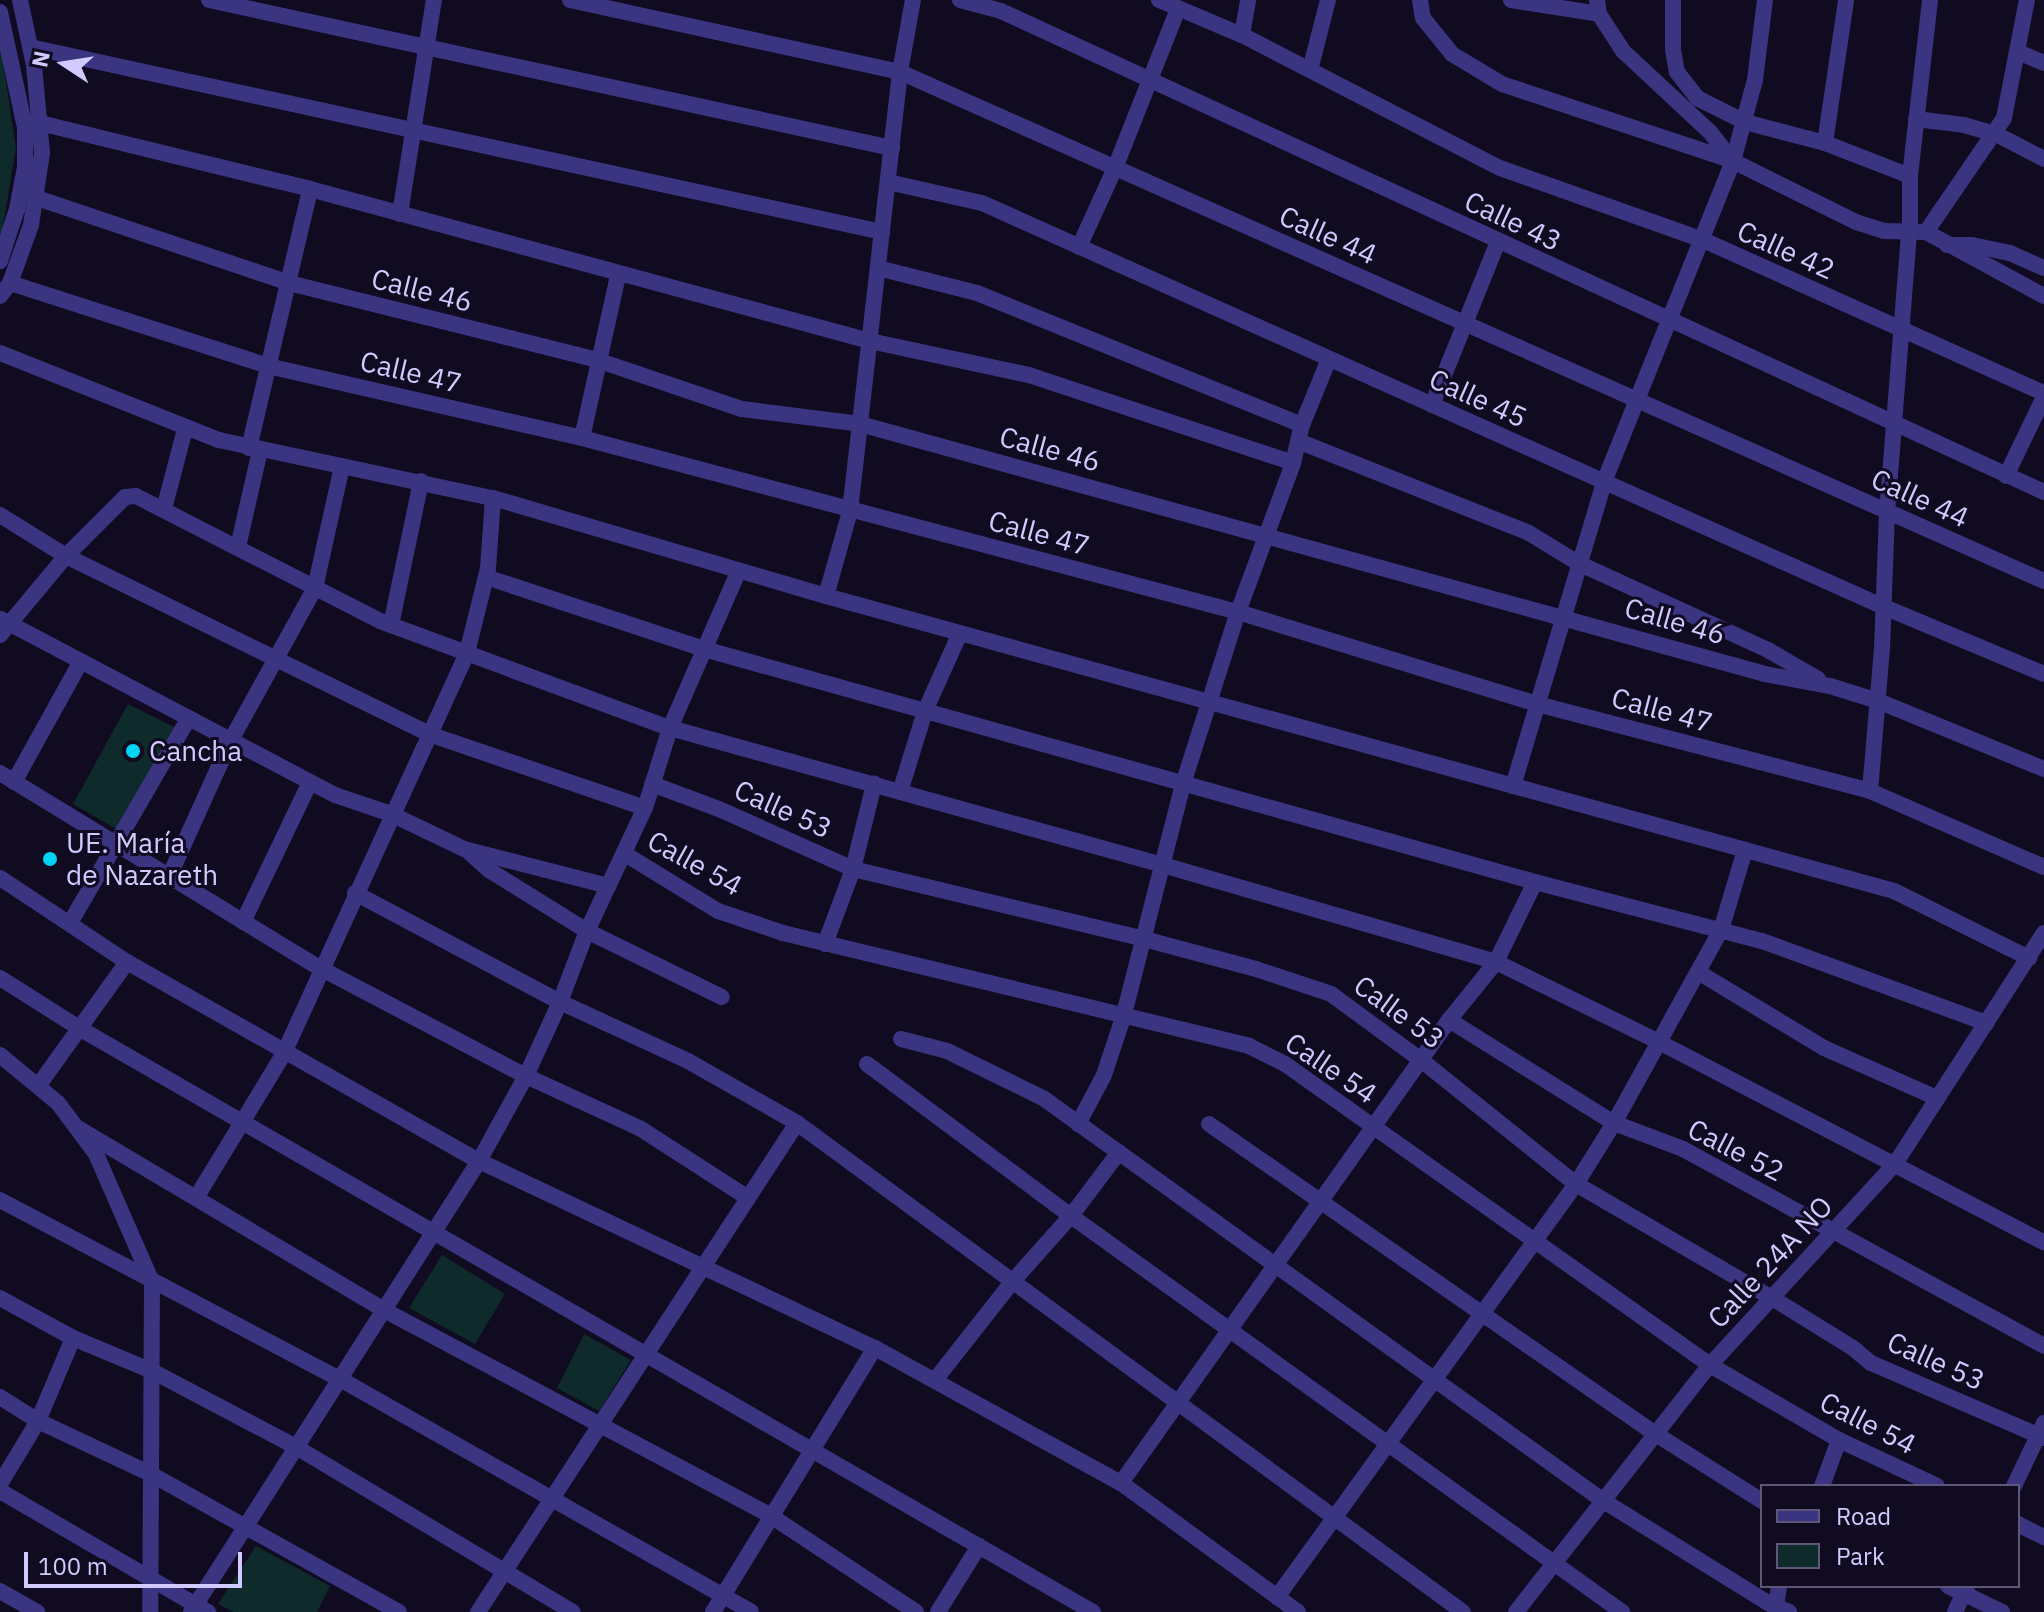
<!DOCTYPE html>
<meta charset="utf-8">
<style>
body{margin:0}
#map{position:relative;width:2044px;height:1612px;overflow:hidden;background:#100b20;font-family:"IBM Plex Sans",sans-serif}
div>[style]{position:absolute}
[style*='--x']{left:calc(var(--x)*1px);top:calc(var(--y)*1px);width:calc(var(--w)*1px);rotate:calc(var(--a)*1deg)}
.green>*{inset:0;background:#0e2a2a}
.minor>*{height:16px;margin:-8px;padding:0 8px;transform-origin:8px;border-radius:8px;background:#3a3481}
.dots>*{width:22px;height:22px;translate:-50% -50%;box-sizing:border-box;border:4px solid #100b20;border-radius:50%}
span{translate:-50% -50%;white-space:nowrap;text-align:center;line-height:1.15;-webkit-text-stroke:6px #100b20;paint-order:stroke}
.street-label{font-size:28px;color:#d2caff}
.poi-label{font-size:28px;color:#d2caff}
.left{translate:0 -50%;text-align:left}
.legend{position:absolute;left:1760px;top:1484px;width:260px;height:104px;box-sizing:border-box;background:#100b20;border:2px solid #5e5779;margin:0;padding:10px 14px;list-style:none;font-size:24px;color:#d2caff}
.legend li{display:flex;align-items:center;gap:16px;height:40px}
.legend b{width:40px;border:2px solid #5e5779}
.north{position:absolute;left:24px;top:24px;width:80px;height:80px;-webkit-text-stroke:6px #100b20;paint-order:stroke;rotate:282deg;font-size:22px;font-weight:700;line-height:32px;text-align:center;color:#d2caff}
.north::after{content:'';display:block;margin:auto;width:28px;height:36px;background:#d2caff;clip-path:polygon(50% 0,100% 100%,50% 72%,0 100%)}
.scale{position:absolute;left:24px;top:1552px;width:218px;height:36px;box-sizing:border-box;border:4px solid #d2caff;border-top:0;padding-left:10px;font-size:24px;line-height:28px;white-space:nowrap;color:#d2caff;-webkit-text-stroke:6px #100b20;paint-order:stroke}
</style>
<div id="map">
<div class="green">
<div style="clip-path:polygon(0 43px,16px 148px,0 244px)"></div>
<div style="clip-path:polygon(128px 704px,176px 728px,118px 830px,73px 804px)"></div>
<div style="clip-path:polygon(442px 1255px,505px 1294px,475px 1344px,409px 1308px)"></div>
<div style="clip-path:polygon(584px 1334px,631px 1360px,599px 1411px,557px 1388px)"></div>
<div style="clip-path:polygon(256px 1546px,330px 1586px,317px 1612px,234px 1612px,218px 1604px)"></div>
</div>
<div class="minor">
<div style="--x:209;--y:0;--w:699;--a:12.23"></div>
<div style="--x:570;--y:0;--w:338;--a:12.3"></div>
<div style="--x:900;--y:72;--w:1252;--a:23.99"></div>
<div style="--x:960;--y:0;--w:42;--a:15"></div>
<div style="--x:1001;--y:11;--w:1149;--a:24.76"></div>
<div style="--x:1159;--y:0;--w:90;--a:22.9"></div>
<div style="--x:1242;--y:35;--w:290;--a:27.3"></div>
<div style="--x:1500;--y:168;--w:213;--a:19.5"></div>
<div style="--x:1701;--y:239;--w:376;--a:24.2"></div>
<div style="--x:1420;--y:0;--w:18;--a:81"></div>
<div style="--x:1423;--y:18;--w:46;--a:51.1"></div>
<div style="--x:1452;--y:54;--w:58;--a:31"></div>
<div style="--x:1502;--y:84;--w:243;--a:18.4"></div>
<div style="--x:1733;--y:161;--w:137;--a:26.4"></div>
<div style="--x:1856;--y:222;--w:29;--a:18"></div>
<div style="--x:1884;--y:231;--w:42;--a:1.4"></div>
<div style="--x:1926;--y:232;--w:134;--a:28.5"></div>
<div style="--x:1511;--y:0;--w:89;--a:9"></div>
<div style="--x:1597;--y:0;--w:14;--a:82"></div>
<div style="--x:1599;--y:14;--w:44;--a:57"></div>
<div style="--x:1623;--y:51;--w:119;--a:43"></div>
<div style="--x:1710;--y:132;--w:37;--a:52"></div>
<div style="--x:1673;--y:0;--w:50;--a:90"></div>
<div style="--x:1673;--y:50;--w:22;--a:80"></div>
<div style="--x:1677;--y:72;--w:33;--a:52"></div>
<div style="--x:1697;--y:98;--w:54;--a:26.6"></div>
<div style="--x:1745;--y:122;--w:83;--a:14.7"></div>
<div style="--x:1825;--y:143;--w:91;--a:21.2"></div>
<div style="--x:0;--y:12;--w:119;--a:77.8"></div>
<div style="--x:25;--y:128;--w:39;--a:90"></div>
<div style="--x:25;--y:167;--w:43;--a:100.8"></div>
<div style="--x:17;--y:209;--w:55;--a:108.1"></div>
<div style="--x:1242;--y:35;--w:36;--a:-80"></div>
<div style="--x:30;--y:47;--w:872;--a:12.25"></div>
<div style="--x:2018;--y:52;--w:28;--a:23"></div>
<div style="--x:1310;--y:70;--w:72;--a:-75.6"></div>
<div style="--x:1916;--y:119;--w:48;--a:7.1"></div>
<div style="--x:1964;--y:125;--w:33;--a:16"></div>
<div style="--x:1996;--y:134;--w:54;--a:27.5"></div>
<div style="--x:40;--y:123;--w:278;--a:13.7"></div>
<div style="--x:310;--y:189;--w:580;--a:15.19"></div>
<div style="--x:870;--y:341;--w:163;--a:12.1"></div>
<div style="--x:1029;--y:375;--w:278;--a:18.4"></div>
<div style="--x:1825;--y:143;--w:145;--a:-81.6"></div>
<div style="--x:888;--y:182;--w:96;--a:12.6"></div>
<div style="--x:982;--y:203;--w:988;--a:24.13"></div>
<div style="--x:1884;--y:607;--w:173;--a:22.7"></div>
<div style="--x:37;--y:198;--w:266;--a:18.6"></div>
<div style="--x:289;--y:283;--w:317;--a:14"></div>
<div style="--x:597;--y:360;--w:153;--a:18.7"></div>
<div style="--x:742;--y:409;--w:119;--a:7.2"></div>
<div style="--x:860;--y:424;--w:939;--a:15.44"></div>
<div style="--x:1765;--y:674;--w:66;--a:10.5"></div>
<div style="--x:1830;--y:686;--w:50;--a:17.4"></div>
<div style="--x:1878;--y:701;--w:179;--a:22.3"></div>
<div style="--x:400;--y:214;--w:217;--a:-81"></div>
<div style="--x:1926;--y:232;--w:138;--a:-55.6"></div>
<div style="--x:2004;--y:118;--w:120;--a:-79"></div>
<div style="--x:1947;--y:245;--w:25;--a:0"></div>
<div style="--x:1972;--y:245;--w:39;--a:12"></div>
<div style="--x:2010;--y:253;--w:37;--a:24"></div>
<div style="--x:1079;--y:247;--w:87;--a:-65.5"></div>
<div style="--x:1115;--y:168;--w:171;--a:-68.4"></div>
<div style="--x:878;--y:268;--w:102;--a:14.2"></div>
<div style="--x:977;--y:293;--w:351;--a:22.1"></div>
<div style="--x:10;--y:283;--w:271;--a:17.8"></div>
<div style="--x:268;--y:366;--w:322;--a:12.9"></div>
<div style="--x:582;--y:438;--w:679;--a:14.86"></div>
<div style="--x:1238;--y:612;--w:313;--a:17.1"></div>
<div style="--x:1537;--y:704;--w:344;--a:14.6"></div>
<div style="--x:1870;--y:791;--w:190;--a:23.6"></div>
<div style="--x:0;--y:296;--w:16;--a:-52"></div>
<div style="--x:10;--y:283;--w:62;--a:-70.1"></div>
<div style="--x:31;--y:225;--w:73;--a:-81.3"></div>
<div style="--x:42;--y:153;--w:88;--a:-95.2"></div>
<div style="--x:34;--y:65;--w:66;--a:-102.2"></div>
<div style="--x:0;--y:353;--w:236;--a:21.7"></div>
<div style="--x:219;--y:440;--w:280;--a:12"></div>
<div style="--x:493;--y:498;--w:347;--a:16.4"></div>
<div style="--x:826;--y:596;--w:1108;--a:15.44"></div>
<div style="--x:1894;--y:891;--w:151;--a:26.4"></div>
<div style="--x:1432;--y:405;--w:176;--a:-68"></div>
<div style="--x:582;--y:438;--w:166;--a:-77.5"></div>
<div style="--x:1298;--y:441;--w:249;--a:21.7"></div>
<div style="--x:1529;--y:533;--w:57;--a:31.5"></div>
<div style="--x:1578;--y:563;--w:209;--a:24.6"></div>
<div style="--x:1768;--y:650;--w:58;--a:30.1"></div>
<div style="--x:249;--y:448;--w:266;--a:-76.7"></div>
<div style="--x:2006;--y:476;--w:88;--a:-64.3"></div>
<div style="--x:164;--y:509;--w:83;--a:-75.3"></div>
<div style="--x:0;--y:515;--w:78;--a:31.8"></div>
<div style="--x:66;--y:556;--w:404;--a:26.1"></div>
<div style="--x:429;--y:734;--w:228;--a:18.9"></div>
<div style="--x:238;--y:547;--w:99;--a:-77.2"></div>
<div style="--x:486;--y:577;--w:230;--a:18.3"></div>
<div style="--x:704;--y:649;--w:863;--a:15.66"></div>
<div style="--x:1535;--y:882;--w:235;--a:14.6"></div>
<div style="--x:1762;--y:941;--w:239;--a:20.1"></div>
<div style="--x:826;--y:596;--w:88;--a:-74.2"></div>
<div style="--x:850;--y:511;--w:442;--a:-83.5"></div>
<div style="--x:900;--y:72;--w:73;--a:-79.8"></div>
<div style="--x:1;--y:619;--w:378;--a:27.8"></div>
<div style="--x:335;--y:795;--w:59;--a:18.7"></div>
<div style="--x:391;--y:814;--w:81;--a:25.6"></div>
<div style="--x:464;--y:849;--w:149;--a:14.4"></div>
<div style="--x:391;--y:625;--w:147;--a:-78.2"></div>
<div style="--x:0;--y:635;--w:103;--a:-50.1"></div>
<div style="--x:66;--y:556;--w:83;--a:-45"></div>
<div style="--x:125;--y:497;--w:11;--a:-5"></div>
<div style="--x:136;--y:496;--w:274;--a:27.1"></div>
<div style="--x:380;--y:621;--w:309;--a:20.3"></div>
<div style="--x:670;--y:728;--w:512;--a:15.53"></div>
<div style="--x:1163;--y:865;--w:347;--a:16.2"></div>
<div style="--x:1496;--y:962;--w:182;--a:26.1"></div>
<div style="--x:1659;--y:1042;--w:434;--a:27.5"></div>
<div style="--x:0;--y:773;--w:375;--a:31.4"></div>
<div style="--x:320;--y:968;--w:233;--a:27.7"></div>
<div style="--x:526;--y:1076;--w:127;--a:24.7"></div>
<div style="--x:641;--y:1129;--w:127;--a:32.8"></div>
<div style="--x:14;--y:782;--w:138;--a:-61"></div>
<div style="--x:652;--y:784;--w:72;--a:20.5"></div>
<div style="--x:719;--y:809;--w:147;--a:24.1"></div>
<div style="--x:853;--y:869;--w:299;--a:13.5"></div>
<div style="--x:1144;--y:939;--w:116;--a:15"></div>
<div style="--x:1256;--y:969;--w:79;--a:18.4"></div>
<div style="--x:1331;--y:994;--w:112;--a:36.3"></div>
<div style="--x:1421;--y:1060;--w:198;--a:38.7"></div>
<div style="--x:1576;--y:1184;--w:227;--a:30.2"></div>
<div style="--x:1772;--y:1298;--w:95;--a:31.7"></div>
<div style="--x:1853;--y:1348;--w:23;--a:40"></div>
<div style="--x:1871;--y:1363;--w:189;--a:23.4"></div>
<div style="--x:1513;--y:786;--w:317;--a:-73.3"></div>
<div style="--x:1604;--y:482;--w:346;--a:-68.1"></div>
<div style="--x:1733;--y:161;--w:84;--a:-74.8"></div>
<div style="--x:1755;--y:80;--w:81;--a:-82.9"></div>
<div style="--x:1870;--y:791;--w:143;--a:-85.2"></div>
<div style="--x:1882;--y:649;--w:136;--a:-87.9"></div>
<div style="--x:1887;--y:513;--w:291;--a:-85.5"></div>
<div style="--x:1910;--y:223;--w:47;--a:-90"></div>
<div style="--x:1910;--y:176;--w:177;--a:-83.5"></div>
<div style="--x:900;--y:792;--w:85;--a:-72.8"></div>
<div style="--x:925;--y:711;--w:85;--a:-65.8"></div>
<div style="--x:469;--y:852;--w:27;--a:42"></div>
<div style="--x:489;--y:870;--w:115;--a:31.9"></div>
<div style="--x:587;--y:931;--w:150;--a:26.1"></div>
<div style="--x:625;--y:854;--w:109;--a:31.5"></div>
<div style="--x:718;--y:911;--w:69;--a:18.7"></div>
<div style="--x:783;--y:933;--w:480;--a:13.6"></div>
<div style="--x:1249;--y:1046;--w:40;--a:26.6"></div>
<div style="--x:1285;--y:1064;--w:521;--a:35.31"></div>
<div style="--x:1710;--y:1365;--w:149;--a:30.2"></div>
<div style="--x:1839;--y:1440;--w:108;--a:25.1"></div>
<div style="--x:169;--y:877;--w:150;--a:-65.7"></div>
<div style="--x:231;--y:740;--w:174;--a:-61.1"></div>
<div style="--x:315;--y:588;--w:125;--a:-77.5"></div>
<div style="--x:0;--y:878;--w:152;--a:33.5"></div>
<div style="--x:127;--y:962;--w:404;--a:29.5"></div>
<div style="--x:479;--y:1161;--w:438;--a:25.3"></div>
<div style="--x:875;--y:1348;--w:281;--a:28.8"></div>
<div style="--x:1121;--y:1483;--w:219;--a:36.1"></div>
<div style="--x:355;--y:893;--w:232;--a:28"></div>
<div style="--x:560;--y:1002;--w:141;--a:24.7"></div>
<div style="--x:688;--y:1061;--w:125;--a:29.6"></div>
<div style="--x:797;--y:1123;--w:826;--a:36.29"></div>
<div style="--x:243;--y:922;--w:155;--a:-64.4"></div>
<div style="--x:70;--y:923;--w:237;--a:-59.9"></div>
<div style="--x:825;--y:944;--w:80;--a:-69.5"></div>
<div style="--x:853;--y:869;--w:88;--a:-76.1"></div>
<div style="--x:1698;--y:972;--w:147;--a:31.1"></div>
<div style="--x:1824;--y:1048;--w:124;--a:23.9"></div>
<div style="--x:0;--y:978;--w:93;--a:32.3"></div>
<div style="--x:79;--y:1028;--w:1170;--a:29.94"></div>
<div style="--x:1449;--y:1020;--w:195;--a:32"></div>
<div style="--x:1614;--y:1123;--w:74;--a:20.6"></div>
<div style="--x:1683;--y:1149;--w:411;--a:28.6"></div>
<div style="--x:901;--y:1039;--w:48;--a:14.6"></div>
<div style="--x:947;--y:1051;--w:107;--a:26.1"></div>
<div style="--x:1043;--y:1098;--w:689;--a:35.72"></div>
<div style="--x:1602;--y:1500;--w:195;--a:31.8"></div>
<div style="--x:1768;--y:1603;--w:23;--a:23"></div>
<div style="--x:0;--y:1055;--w:75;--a:39.6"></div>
<div style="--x:58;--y:1103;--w:64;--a:53.3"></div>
<div style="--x:96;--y:1154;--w:140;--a:66.4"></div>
<div style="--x:152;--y:1282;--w:330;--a:90.3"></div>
<div style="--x:867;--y:1064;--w:254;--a:36.7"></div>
<div style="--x:1071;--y:1216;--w:679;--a:35.7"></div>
<div style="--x:38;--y:1086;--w:153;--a:-54.3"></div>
<div style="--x:1078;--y:1124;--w:55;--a:-62"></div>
<div style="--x:1104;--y:1075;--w:60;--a:-71.6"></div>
<div style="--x:1123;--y:1018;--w:242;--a:-75.6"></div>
<div style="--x:1183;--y:784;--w:181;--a:-72.3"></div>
<div style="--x:1238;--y:612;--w:159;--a:-69.7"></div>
<div style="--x:1293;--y:463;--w:39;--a:-77"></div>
<div style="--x:1302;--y:425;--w:71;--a:-67.8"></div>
<div style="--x:1209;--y:1124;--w:542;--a:34.78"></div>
<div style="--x:1654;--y:1433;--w:128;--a:32.2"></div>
<div style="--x:76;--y:1127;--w:358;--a:30.7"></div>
<div style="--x:384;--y:1310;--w:438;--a:28"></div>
<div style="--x:771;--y:1516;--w:174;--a:33.5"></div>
<div style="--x:196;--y:1198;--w:170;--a:-58.7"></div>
<div style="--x:284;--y:1053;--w:440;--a:-65.4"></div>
<div style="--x:467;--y:653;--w:88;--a:-76.1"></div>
<div style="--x:488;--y:568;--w:70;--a:-85.9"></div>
<div style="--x:0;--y:1200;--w:384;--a:27.8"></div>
<div style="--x:340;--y:1379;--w:472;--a:29.5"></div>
<div style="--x:0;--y:1298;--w:83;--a:28.7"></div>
<div style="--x:73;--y:1338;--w:86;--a:22.7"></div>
<div style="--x:152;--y:1371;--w:163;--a:27.8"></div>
<div style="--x:296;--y:1447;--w:322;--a:30.8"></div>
<div style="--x:935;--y:1380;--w:126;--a:-51.8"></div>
<div style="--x:1013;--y:1281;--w:87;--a:-48.3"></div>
<div style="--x:1071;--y:1216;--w:80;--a:-53.1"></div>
<div style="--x:0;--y:1397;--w:45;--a:32.3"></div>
<div style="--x:38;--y:1421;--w:123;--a:25.1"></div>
<div style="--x:149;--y:1473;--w:286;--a:29.1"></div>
<div style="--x:1121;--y:1483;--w:567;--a:-54.69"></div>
<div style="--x:1449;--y:1020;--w:75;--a:-51"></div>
<div style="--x:1496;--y:962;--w:89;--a:-64"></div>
<div style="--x:0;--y:1484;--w:74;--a:-58.9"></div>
<div style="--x:38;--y:1421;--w:90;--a:-67.1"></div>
<div style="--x:1822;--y:1486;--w:49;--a:-69.7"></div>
<div style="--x:2014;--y:1486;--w:70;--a:-64.5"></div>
<div style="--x:0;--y:1491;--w:241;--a:30.2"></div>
<div style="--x:2018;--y:1524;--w:29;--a:27"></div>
<div style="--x:1948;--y:1586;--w:60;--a:25.7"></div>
<div style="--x:0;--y:1591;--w:43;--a:29.6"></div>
<div style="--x:1277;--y:1597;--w:510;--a:-54.1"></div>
<div style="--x:1576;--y:1184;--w:72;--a:-58.1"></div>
<div style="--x:1614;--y:1123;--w:221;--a:-61"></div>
<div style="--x:1721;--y:930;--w:84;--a:-73.3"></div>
<div style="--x:191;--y:1612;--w:535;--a:-57.44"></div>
<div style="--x:479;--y:1161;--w:97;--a:-61.1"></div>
<div style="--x:526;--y:1076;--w:81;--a:-65.3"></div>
<div style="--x:560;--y:1002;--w:76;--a:-69.2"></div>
<div style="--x:587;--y:931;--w:136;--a:-64.8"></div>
<div style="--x:645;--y:808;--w:84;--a:-72.6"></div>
<div style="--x:670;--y:728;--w:172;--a:-66.4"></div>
<div style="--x:478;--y:1612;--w:584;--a:-56.88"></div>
<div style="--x:713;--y:1612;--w:310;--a:-58.5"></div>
<div style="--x:938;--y:1612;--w:78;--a:-58.2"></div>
<div style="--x:1516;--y:1612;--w:314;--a:-51.9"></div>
<div style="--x:1710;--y:1365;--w:273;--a:-47.4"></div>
<div style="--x:1895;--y:1164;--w:275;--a:-57.2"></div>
<div style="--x:1775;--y:1612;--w:26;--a:-81"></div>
<div style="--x:1955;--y:1612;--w:29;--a:-65"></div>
</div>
<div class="dots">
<div style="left:133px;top:751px;background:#00d3f5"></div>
<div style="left:50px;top:859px;background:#00d3f5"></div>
</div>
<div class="street-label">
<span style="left:1513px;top:221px;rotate:25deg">Calle 43</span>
<span style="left:1328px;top:235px;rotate:24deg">Calle 44</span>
<span style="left:1786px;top:250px;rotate:24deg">Calle 42</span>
<span style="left:422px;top:290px;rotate:14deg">Calle 46</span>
<span style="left:411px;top:372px;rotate:13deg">Calle 47</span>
<span style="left:1478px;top:398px;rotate:24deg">Calle 45</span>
<span style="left:1050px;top:449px;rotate:15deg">Calle 46</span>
<span style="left:1920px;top:498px;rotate:24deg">Calle 44</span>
<span style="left:1039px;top:533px;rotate:15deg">Calle 47</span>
<span style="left:1675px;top:621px;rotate:16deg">Calle 46</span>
<span style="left:1662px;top:710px;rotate:15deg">Calle 47</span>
<span style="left:783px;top:809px;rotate:24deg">Calle 53</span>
<span style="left:695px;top:863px;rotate:29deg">Calle 54</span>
<span style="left:1399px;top:1012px;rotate:36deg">Calle 53</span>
<span style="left:1331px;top:1068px;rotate:34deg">Calle 54</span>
<span style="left:1736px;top:1150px;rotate:27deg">Calle 52</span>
<span style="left:1770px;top:1262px;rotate:-47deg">Calle 24A NO</span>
<span style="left:1936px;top:1361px;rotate:24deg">Calle 53</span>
<span style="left:1868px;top:1423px;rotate:27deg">Calle 54</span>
</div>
<div class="poi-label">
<span class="left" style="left:149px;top:751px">Cancha</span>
<span class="left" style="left:66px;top:859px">UE. María<br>de Nazareth</span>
</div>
<ul class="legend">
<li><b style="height:10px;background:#3a3481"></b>Road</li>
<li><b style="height:22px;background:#0e2a2a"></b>Park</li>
</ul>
<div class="north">N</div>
<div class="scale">100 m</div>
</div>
